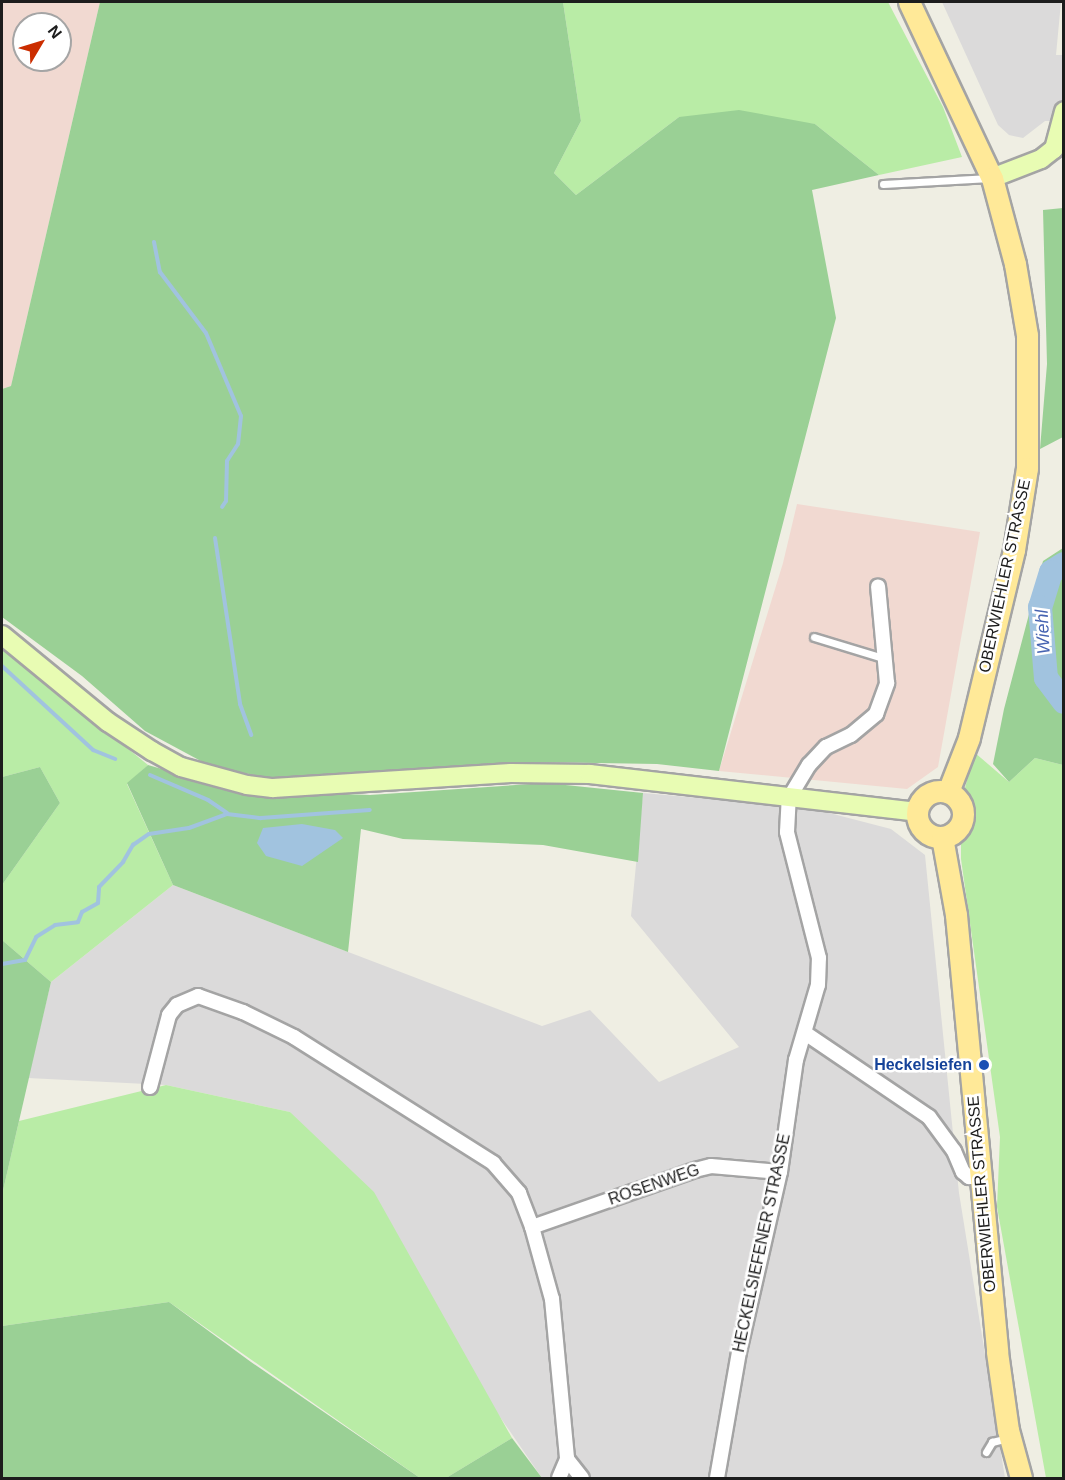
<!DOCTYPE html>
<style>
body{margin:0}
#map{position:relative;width:1065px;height:1480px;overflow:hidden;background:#efeee3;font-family:Arial,sans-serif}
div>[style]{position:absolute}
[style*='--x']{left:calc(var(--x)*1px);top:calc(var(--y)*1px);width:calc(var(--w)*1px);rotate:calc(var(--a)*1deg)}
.residential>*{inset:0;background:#dbdada}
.commercial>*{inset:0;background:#f1d9d1}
.grass>*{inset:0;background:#b9eca6}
.forest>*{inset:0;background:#9ad095}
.water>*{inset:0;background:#a1c3df}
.stream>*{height:4px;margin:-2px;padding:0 2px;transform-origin:2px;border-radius:2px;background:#a1c3df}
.river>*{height:24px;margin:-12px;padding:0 12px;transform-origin:12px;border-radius:12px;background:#a1c3df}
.roads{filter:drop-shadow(2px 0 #a4a4a4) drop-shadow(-2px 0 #a4a4a4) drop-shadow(0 2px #a4a4a4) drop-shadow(0 -2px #a4a4a4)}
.service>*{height:7px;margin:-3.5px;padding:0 3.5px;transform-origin:3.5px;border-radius:3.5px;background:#fff}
.minor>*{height:14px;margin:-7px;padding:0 7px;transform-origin:7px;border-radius:7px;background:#fff}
.secondary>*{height:18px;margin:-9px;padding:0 9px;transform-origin:9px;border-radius:9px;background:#e8fcb3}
.primary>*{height:21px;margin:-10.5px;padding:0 10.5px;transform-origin:10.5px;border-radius:10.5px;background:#ffe998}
.primary>.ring{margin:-10.5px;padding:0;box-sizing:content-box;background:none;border:21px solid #ffe998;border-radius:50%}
.dots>*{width:16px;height:16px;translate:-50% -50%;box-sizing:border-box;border:3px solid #fff;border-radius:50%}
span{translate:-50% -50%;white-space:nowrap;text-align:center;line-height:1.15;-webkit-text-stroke:5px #fff;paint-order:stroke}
.street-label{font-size:16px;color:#1d1d1d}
.transit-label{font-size:16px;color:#164399;font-weight:700}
.right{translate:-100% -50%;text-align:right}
.water-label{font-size:18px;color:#4663b1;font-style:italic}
.frame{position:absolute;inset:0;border:3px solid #1d1d1d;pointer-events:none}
.north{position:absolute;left:12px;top:12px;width:60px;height:60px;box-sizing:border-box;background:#fff;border:2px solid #a5a5a5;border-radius:50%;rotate:52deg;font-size:16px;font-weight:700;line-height:24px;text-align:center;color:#1d1d1d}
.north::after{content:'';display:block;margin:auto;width:21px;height:27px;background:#cb2d00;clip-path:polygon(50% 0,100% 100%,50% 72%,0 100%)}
</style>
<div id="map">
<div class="residential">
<div style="clip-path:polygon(942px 2px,1061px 2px,1056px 55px,1063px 55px,1063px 121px,1045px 121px,1023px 138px,1009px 135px,998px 125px)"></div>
<div style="clip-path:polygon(643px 793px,810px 808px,891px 829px,925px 855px,959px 1193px,1005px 1478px,542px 1478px,290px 1112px,166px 1085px,28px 1078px,51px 982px,173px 885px,542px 1026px,590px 1010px,659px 1082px,739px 1047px,631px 916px)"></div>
</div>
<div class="commercial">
<div style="clip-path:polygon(evenodd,2px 2px,100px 2px,11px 386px,2px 389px,2px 2px,24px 24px,60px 24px,60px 60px,24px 60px,24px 24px)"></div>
<div style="clip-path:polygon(797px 504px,980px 532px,938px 767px,907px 789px,719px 771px,783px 563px)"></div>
</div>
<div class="grass">
<div style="clip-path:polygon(563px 2px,888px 2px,943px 107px,962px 157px,879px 175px,815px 124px,679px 117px,576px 195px,554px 173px,581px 121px)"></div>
<div style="clip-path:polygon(2px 646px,148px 765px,127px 784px,173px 885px,51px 982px,2px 940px,2px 885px,60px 803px,40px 767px,2px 777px)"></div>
<div style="clip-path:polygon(974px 752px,1009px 782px,1035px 758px,1063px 765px,1063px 1478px,1046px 1478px,997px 1207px,1000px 1137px,961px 859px,961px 841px,975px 821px,964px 792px)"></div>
<div style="clip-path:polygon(166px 1085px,290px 1112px,374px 1192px,512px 1438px,446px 1478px,420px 1478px,169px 1302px,2px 1326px,2px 1195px,19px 1121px)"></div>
</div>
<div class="forest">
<div style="clip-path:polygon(100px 2px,563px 2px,581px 121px,554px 173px,576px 195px,679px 117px,739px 110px,815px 124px,879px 175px,812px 190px,836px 318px,719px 771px,657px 764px,538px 762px,302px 784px,212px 767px,145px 731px,82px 676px,2px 617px,2px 389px,11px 386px)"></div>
<div style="clip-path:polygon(1063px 208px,1063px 437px,1040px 449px,1047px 364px,1043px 210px)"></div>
<div style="clip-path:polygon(1063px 548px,1063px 765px,1035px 758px,1009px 782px,993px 764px,1004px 709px,1043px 561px)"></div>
<div style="clip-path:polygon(148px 765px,234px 790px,370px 795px,546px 783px,643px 793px,638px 862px,543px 845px,403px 839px,361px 829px,348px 952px,173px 885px,127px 783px)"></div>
<div style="clip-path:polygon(40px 767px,60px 803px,2px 885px,2px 777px)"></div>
<div style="clip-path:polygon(2px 940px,51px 982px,2px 1195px)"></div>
<div style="clip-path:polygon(169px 1302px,251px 1362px,420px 1478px,2px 1478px,2px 1326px)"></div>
<div style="clip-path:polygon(512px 1438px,542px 1478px,446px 1478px)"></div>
</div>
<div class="water">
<div style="clip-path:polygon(302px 824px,335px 830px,343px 838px,302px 866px,266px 856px,257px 843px,263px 828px)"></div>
</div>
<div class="stream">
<div style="--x:154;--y:242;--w:31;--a:79"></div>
<div style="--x:160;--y:272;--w:76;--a:53"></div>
<div style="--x:206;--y:333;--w:90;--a:67.1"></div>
<div style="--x:241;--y:416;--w:28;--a:96"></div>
<div style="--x:238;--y:444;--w:20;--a:123"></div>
<div style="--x:227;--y:461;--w:40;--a:91.4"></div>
<div style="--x:226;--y:501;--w:7;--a:124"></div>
<div style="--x:215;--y:538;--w:168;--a:81.4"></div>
<div style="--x:240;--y:704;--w:33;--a:70"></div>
<div style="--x:2;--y:666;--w:124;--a:42.7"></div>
<div style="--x:93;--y:750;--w:24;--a:22"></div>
<div style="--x:150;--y:775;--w:63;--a:23.3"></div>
<div style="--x:208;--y:800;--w:23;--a:34"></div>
<div style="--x:2;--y:964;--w:23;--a:-10"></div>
<div style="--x:25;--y:960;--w:25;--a:-64"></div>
<div style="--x:36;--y:937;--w:22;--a:-32"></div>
<div style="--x:55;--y:925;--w:23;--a:-7"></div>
<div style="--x:78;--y:922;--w:11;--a:-68"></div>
<div style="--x:82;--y:912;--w:18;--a:-29"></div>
<div style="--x:98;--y:903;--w:16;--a:-86"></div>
<div style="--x:99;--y:887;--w:35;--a:-46"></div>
<div style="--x:123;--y:862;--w:20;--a:-60"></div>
<div style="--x:133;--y:845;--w:19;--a:-35"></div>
<div style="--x:149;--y:834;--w:40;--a:-8.5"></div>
<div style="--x:189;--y:828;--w:40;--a:-20.2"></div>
<div style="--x:227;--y:814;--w:34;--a:7"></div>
<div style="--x:261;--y:818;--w:109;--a:-4.2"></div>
</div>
<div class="river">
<div style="--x:1064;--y:564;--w:15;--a:148"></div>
<div style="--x:1051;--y:572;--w:37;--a:107"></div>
<div style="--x:1040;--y:607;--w:71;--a:85.2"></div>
<div style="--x:1046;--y:678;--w:30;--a:53"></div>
</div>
<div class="roads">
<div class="service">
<div style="--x:883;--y:184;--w:107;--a:-3.2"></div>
<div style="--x:814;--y:637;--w:75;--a:17"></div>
<div style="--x:986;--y:1452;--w:12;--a:-59"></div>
<div style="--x:992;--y:1442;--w:16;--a:-14"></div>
</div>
<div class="minor">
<div style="--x:805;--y:1033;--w:150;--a:34.1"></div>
<div style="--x:929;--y:1117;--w:42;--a:53.7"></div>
<div style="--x:954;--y:1151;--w:23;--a:67"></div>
<div style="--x:963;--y:1172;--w:8;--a:40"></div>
<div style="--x:969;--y:1177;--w:11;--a:0"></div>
<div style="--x:150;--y:1087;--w:74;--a:-75.2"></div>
<div style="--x:169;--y:1015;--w:13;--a:-51"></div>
<div style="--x:177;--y:1005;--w:23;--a:-23"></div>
<div style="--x:198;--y:996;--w:48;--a:19.6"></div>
<div style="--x:243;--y:1012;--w:57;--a:26.1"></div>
<div style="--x:294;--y:1037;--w:236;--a:32.3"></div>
<div style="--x:493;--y:1163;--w:40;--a:49"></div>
<div style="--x:519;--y:1193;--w:36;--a:69"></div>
<div style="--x:532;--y:1227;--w:75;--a:74.5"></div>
<div style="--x:552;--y:1299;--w:161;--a:84.6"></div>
<div style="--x:567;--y:1459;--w:24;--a:52"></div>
<div style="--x:532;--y:1227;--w:173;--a:-19.3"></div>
<div style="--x:695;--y:1170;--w:16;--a:-14"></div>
<div style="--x:711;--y:1166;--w:69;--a:5"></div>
<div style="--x:559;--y:1478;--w:21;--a:-67"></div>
<div style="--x:717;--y:1478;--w:128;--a:-80.1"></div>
<div style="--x:739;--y:1352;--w:185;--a:-77.2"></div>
<div style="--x:780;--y:1172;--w:113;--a:-81.9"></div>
<div style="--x:796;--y:1060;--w:78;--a:-73.7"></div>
<div style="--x:818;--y:985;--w:27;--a:-88"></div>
<div style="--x:819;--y:958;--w:130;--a:-104.3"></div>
<div style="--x:787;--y:832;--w:34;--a:-87"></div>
<div style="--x:789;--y:798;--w:39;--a:-59"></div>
<div style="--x:809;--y:765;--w:25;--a:-47"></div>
<div style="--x:826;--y:747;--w:28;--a:-26"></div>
<div style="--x:851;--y:735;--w:33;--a:-40"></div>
<div style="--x:876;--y:714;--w:33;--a:-70"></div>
<div style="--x:887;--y:683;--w:97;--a:-95.3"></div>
</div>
<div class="secondary">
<div style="--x:992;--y:178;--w:53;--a:-21.2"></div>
<div style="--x:1041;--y:159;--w:16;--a:-38"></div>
<div style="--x:1054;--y:149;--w:39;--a:-75"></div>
<div style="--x:2;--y:635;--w:137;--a:39.4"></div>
<div style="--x:108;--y:722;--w:53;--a:33.4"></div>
<div style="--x:152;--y:751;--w:33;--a:29"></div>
<div style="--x:181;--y:767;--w:68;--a:15.3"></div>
<div style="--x:247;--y:785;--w:26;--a:7"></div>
<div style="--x:273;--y:788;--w:238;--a:-3.6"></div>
<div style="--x:511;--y:773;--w:79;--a:0.7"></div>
<div style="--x:590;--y:774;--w:329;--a:6.6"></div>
</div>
<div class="primary">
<div style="--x:909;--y:2;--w:195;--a:64.8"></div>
<div style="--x:992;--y:178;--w:89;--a:75"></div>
<div style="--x:1015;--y:264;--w:72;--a:80.4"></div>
<div style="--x:1027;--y:335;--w:133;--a:90"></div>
<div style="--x:1027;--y:468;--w:83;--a:99"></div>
<div style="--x:1014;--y:550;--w:193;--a:103.5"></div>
<div style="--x:969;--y:738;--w:58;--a:111.3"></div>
<div class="ring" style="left:917px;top:791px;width:25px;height:25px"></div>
<div style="--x:942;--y:837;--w:79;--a:79.8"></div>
<div style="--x:956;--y:915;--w:439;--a:84.6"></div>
<div style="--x:997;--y:1352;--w:79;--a:82"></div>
<div style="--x:1008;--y:1430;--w:50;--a:74.8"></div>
</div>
</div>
<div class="dots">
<div style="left:984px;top:1065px;background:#1a4fb4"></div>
</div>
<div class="street-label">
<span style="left:1005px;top:576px;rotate:-78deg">OBERWIEHLER STRASSE</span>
<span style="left:654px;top:1185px;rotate:-19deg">ROSENWEG</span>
<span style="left:982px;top:1194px;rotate:-95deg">OBERWIEHLER STRASSE</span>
<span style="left:762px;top:1243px;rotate:-78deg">HECKELSIEFENER STRASSE</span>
</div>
<div class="transit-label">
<span class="right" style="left:972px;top:1065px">Heckelsiefen</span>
</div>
<div class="water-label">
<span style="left:1043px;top:632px;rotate:-93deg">Wiehl</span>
</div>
<div class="frame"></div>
<div class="north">N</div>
</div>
